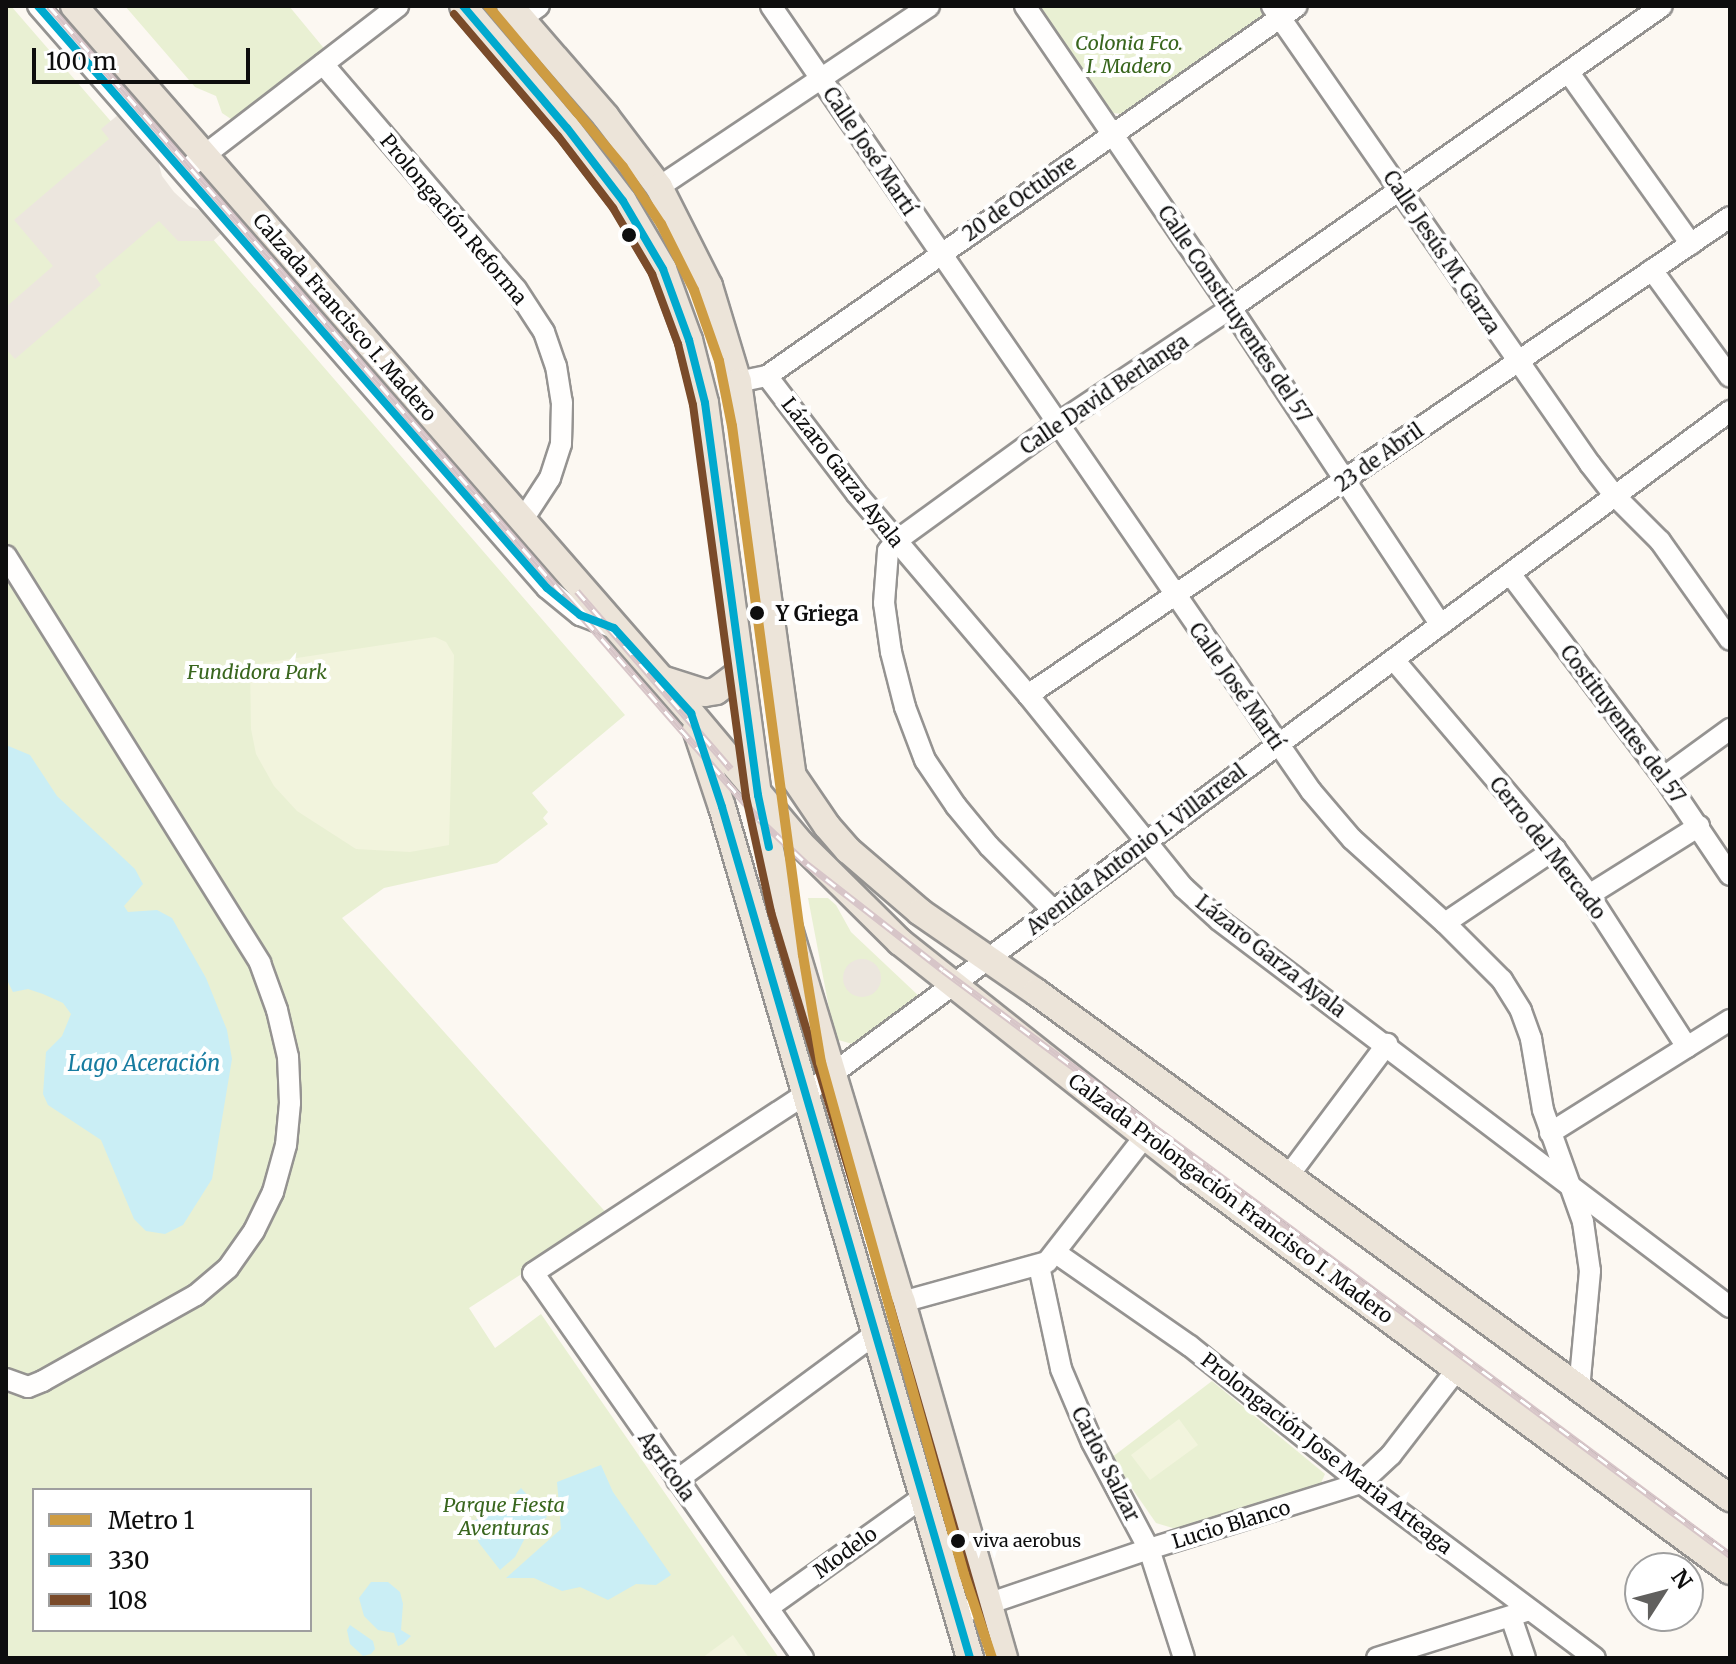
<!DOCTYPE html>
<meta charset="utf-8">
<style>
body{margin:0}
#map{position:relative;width:1736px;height:1664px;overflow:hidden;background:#fcf8f2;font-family:Merriweather,serif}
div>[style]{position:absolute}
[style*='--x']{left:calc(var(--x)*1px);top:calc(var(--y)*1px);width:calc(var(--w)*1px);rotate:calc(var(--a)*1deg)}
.green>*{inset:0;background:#e9f0d3}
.pitch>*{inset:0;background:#f2f4dd}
.plaza>*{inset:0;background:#ece6de}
.round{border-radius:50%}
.water>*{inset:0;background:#caeef5}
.roads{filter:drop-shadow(2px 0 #959391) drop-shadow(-2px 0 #959391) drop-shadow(0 2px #959391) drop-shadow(0 -2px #959391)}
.minor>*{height:20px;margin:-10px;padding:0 10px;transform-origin:10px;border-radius:10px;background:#fffefd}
.major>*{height:26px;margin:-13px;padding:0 13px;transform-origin:13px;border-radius:13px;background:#ece4d9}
.rail>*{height:7px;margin-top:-3.5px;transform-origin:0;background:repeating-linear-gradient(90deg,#fff 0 12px,#d7c5c8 0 24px);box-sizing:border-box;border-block:2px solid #d7c5c8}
.bus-1>*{height:8px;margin:-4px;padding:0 4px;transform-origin:4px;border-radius:4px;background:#00a9ce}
.bus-2>*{height:8px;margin:-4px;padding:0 4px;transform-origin:4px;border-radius:4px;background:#7a4b2a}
.metro-1>*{height:10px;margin:-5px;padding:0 5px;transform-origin:5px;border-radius:5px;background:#ce9c42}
.dots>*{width:22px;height:22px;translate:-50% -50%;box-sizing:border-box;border:4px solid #fff;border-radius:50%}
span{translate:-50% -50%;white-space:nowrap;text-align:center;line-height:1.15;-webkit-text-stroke:8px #fff;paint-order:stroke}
.bus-label{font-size:18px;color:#0e0e0e}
.left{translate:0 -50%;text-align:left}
.park-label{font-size:20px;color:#39661e;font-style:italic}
.street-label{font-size:20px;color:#0e0e0e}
.stop-label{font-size:20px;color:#0e0e0e;font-weight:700}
.water-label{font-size:22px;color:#177ca0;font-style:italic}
.frame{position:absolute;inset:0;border:8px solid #0e0e0e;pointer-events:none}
.legend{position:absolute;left:32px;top:1488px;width:280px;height:144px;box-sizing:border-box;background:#fff;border:2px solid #9f9f9f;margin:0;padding:10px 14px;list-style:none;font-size:24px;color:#0e0e0e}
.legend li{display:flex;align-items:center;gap:16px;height:40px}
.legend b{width:40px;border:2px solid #9f9f9f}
.north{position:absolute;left:1624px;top:1552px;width:80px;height:80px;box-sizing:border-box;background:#fff;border:2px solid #9f9f9f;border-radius:50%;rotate:54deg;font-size:22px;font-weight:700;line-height:32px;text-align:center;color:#0e0e0e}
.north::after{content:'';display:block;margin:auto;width:28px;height:36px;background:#61605e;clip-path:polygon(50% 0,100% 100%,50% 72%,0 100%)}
.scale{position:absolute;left:32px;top:48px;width:218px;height:36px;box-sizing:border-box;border:4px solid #0e0e0e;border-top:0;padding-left:10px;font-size:24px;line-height:28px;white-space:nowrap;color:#0e0e0e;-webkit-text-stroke:6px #fff;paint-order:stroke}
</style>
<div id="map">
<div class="green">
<div style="clip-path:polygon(evenodd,6px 6px,11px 6px,625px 715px,532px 793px,548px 812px,543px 818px,548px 824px,497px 863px,384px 888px,342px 918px,610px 1217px,469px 1308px,495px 1348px,541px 1314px,779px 1658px,6px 1658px,6px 6px,34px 1490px,310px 1490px,310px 1630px,34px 1630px,34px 1490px)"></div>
<div style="clip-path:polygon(125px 6px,289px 6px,327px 52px,234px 121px,222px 113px,216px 96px,195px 87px)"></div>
<div style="clip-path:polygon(1037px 6px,1264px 6px,1262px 18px,1123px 114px,1112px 113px)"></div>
<div style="clip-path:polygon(808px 898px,828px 898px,836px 905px,851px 932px,921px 998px,856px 1045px,835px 1039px)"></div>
<div style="clip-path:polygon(1212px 1381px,1325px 1474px,1321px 1483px,1176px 1529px,1156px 1523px,1111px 1458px)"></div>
</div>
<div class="pitch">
<div style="clip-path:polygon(435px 637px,446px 642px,454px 655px,449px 845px,410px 852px,356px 849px,297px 811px,274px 786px,256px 754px,251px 729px,250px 665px)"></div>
<div style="clip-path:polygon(1179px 1419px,1198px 1445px,1150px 1480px,1131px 1455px)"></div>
<div style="clip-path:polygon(733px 1635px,749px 1658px,702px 1658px)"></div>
</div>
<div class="plaza">
<div style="clip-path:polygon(119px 114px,157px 157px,162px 176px,174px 192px,189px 206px,206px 213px,223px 232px,213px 241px,178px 241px,159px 221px,95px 276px,101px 285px,15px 359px,6px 349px,6px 307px,53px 266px,14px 220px,109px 139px,101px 129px)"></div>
<div class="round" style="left:843px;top:959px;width:38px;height:38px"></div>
</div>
<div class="water">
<div style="clip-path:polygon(6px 745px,30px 755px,57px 796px,135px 869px,143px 884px,124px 906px,128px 912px,157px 910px,172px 918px,206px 978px,227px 1030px,232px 1059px,212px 1179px,183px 1225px,165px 1234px,146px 1231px,134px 1219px,101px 1140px,48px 1105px,43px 1094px,46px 1052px,62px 1036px,71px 1014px,63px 1003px,43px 994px,28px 989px,13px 992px,6px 978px)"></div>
<div style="clip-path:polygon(601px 1465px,613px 1492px,671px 1575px,656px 1585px,636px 1584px,608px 1600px,580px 1587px,562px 1591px,534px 1578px,506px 1578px,561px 1529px,557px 1482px)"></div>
<div style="clip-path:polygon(521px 1488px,547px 1517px,525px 1538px,515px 1557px,500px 1570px,479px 1543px,470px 1522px,498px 1511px)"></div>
<div style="clip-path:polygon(371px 1582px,388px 1582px,400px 1592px,403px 1604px,401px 1630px,411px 1636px,403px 1644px,398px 1646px,394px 1633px,378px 1630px,364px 1616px,359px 1598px)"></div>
<div style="clip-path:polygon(350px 1625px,373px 1641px,375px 1649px,371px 1654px,363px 1656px,350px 1644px,347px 1630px)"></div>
</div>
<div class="roads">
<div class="minor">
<div style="--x:38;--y:6;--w:773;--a:48.83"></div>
<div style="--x:547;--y:588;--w:43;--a:39.3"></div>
<div style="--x:580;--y:615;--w:36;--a:21"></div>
<div style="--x:771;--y:6;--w:953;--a:55.48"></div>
<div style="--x:1311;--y:791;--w:63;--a:49.5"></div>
<div style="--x:1352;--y:839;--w:125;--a:42.1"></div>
<div style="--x:1445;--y:923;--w:81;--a:45"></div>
<div style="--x:1502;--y:980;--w:36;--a:58"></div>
<div style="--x:1521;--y:1011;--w:30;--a:70"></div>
<div style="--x:1531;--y:1039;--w:72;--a:80.4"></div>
<div style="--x:1543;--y:1110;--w:119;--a:70.3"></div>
<div style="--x:1583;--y:1222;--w:49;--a:81.9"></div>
<div style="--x:1590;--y:1271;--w:120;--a:95.3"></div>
<div style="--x:1025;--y:6;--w:366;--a:55.7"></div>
<div style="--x:1231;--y:308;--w:380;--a:56.5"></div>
<div style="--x:1272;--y:6;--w:558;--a:55.23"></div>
<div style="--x:1590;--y:464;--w:41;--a:52"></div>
<div style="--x:1615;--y:496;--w:64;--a:45"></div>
<div style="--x:1660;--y:541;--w:121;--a:54.7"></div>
<div style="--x:521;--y:19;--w:22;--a:-36"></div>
<div style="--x:323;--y:64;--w:296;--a:49.4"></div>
<div style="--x:516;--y:289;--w:51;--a:56.9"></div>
<div style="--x:544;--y:332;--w:36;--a:71"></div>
<div style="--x:556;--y:366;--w:36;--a:81"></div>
<div style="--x:562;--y:402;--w:42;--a:91.4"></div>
<div style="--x:561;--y:444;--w:36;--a:108"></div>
<div style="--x:550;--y:478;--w:51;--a:123.1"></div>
<div style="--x:1569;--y:73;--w:210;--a:54.5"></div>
<div style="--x:193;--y:164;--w:259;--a:-37.6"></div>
<div style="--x:659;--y:187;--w:325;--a:-33.8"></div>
<div style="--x:1652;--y:270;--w:132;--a:53.9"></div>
<div style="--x:767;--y:376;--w:147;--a:52.7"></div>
<div style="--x:856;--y:493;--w:265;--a:49.6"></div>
<div style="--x:1028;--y:695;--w:248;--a:51.1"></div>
<div style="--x:1184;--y:888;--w:47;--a:42.4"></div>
<div style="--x:1219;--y:920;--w:641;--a:37.14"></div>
<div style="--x:738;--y:382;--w:30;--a:-12"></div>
<div style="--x:767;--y:376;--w:646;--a:-34.92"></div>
<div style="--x:6;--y:556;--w:480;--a:58"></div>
<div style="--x:260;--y:963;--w:50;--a:70.1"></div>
<div style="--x:277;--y:1010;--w:48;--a:76.8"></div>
<div style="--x:288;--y:1057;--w:46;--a:87.5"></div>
<div style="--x:290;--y:1103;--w:42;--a:95.4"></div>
<div style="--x:286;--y:1145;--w:49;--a:105.5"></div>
<div style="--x:273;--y:1192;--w:43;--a:116"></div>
<div style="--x:254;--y:1231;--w:45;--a:125.1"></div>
<div style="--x:228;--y:1268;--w:42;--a:139.8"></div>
<div style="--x:196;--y:1295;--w:176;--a:150.7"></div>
<div style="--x:43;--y:1381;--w:16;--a:158"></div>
<div style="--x:28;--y:1387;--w:23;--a:-160"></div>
<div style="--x:1511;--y:575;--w:253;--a:52.9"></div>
<div style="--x:1664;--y:777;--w:118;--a:56"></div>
<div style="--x:1394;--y:660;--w:248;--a:49.6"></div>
<div style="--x:1555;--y:849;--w:57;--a:53.5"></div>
<div style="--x:1589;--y:895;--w:181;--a:57.2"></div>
<div style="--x:1028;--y:695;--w:849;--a:-34.25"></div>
<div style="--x:1664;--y:777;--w:82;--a:-36"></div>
<div style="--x:1589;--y:895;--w:130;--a:-32.1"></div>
<div style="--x:1052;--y:909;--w:89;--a:-135"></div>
<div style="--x:989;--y:846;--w:52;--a:-129.5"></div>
<div style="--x:956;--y:806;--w:55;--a:-124"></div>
<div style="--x:925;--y:760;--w:57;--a:-110.7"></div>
<div style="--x:905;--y:707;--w:57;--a:-104.3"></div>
<div style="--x:891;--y:652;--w:49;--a:-98.1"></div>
<div style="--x:884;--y:603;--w:52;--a:-85.6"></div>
<div style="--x:888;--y:551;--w:13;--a:-51"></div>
<div style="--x:896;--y:541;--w:199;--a:-36"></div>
<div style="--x:1057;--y:424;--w:209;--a:-33.7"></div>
<div style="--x:1231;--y:308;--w:526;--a:-35.02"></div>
<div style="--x:1445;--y:923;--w:133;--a:-33.9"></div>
<div style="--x:1550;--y:1133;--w:213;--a:-32.1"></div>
<div style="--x:1289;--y:1175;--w:164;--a:-53.2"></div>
<div style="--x:1056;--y:1253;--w:163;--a:34.8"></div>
<div style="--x:1190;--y:1346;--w:219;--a:38.7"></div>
<div style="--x:1361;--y:1483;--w:292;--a:36.8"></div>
<div style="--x:1039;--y:1266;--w:105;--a:77.9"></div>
<div style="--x:1061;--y:1369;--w:79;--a:67"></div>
<div style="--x:1092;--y:1442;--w:121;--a:62"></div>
<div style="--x:1149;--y:1549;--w:114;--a:72.2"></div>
<div style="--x:902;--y:1302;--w:150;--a:-15.4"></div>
<div style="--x:1047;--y:1262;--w:160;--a:-52.1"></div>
<div style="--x:677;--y:1480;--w:246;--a:-36.4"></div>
<div style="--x:769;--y:1607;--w:189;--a:-35.5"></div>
<div style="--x:958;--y:1614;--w:202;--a:-18.8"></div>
<div style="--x:1149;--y:1549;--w:222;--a:-17.3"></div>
<div style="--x:1361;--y:1483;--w:41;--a:-43"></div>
<div style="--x:1391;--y:1455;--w:110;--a:-52.4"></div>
<div style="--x:1511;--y:1617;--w:43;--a:71.1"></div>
<div style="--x:803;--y:1658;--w:470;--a:-125"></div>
<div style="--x:533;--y:1273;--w:326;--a:-33.3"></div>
<div style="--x:805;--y:1094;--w:1150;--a:-36.44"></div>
<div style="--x:1377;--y:1658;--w:159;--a:-17.5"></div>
</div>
<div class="major">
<div style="--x:74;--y:6;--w:938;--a:48.89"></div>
<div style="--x:691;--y:713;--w:170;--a:50"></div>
<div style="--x:800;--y:843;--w:141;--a:44.7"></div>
<div style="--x:900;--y:942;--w:370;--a:38.4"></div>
<div style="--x:1190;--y:1172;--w:671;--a:36.46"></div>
<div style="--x:463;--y:6;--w:160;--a:49.6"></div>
<div style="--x:567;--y:128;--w:92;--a:52.5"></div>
<div style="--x:623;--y:201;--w:79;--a:59.5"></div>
<div style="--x:663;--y:269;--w:76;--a:69.9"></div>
<div style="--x:689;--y:340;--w:65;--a:75.7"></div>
<div style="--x:705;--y:403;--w:396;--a:82.3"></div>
<div style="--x:758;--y:795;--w:117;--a:77.6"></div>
<div style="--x:783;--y:909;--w:411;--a:73.2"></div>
<div style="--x:902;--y:1302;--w:370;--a:74"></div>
<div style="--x:510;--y:6;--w:147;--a:49.1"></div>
<div style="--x:606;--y:117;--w:88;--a:52.9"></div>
<div style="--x:659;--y:187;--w:111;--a:63.2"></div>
<div style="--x:709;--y:286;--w:100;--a:73.2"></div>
<div style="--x:738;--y:382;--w:398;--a:82.1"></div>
<div style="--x:793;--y:776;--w:60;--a:55.8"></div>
<div style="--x:827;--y:826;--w:32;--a:49"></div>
<div style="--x:848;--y:850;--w:95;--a:40.7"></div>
<div style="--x:920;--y:912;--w:141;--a:34.6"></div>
<div style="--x:1036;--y:992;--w:859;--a:36.1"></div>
<div style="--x:665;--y:680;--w:42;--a:18"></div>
<div style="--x:705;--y:693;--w:11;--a:-10"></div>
<div style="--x:716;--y:691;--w:30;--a:-37"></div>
<div style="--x:696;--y:729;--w:82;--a:71.6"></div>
<div style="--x:722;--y:807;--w:886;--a:73.75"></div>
</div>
</div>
<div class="rail">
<div style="--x:49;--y:6;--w:1079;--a:48.87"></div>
<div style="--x:759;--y:819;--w:66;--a:43.2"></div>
<div style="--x:807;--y:864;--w:172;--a:37.9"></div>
<div style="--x:943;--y:970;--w:981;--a:36.62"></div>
<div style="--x:577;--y:591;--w:235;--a:49.1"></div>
</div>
<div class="bus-1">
<div style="--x:38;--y:6;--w:773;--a:48.83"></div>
<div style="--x:547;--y:588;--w:43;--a:39.3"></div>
<div style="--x:580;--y:615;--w:36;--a:21"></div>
<div style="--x:614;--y:628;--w:115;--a:47.8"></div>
<div style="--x:691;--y:713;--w:99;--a:71.7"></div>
<div style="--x:722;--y:807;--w:886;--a:73.75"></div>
<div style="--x:463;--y:6;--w:160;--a:49.6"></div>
<div style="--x:567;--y:128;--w:92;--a:52.5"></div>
<div style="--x:623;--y:201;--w:79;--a:59.5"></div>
<div style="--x:663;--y:269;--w:76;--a:69.9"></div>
<div style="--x:689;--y:340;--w:65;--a:75.7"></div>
<div style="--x:705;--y:403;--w:396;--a:82.3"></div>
<div style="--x:758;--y:795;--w:53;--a:78.1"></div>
</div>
<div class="bus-2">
<div style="--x:454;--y:14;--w:160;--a:49.6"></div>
<div style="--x:558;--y:136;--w:91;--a:52.6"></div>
<div style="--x:613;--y:208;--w:77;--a:59.4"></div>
<div style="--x:652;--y:274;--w:75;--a:69.6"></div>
<div style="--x:678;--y:344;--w:63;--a:76.2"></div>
<div style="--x:693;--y:405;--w:396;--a:82.3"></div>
<div style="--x:746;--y:797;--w:118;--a:77.7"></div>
<div style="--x:771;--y:912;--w:411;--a:73.2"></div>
<div style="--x:890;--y:1305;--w:367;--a:73.9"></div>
</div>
<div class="metro-1">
<div style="--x:488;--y:6;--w:210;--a:50"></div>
<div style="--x:623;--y:167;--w:69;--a:56.3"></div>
<div style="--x:661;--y:224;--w:74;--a:63.4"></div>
<div style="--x:694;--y:290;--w:75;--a:70.6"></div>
<div style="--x:719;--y:361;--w:66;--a:78.7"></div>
<div style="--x:732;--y:426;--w:534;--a:82.36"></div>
<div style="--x:803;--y:955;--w:109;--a:80.5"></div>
<div style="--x:821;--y:1062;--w:532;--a:74.4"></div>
<div style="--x:964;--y:1574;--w:89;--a:71.6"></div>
</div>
<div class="dots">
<div style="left:629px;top:235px;background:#0e0e0e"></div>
<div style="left:757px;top:613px;background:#0e0e0e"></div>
<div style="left:958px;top:1541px;background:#0e0e0e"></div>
</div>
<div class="bus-label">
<span class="left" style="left:973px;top:1541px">viva aerobus</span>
</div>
<div class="park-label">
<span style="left:1129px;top:54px">Colonia Fco.<br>I. Madero</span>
<span style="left:257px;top:671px">Fundidora Park</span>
<span style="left:504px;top:1516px">Parque Fiesta<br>Aventuras</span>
</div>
<div class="street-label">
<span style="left:870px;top:151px;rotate:56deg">Calle José Martí</span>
<span style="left:1019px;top:198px;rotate:-35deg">20 de Octubre</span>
<span style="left:454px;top:219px;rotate:50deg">Prolongación Reforma</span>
<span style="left:1442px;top:252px;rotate:56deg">Calle Jesús M. Garza</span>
<span style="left:1235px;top:314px;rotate:56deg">Calle Constituyentes del 57</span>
<span style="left:345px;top:317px;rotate:49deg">Calzada Francisco I. Madero</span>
<span style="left:1104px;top:394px;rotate:-34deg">Calle David Berlanga</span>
<span style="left:1379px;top:457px;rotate:-35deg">23 de Abril</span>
<span style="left:843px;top:472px;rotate:52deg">Lázaro Garza Ayala</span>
<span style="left:1237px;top:686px;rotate:55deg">Calle José Martí</span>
<span style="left:1623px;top:724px;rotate:53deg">Costituyentes del 57</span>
<span style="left:1548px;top:848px;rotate:52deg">Cerro del Mercado</span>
<span style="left:1136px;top:849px;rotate:-37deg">Avenida Antonio I. Villarreal</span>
<span style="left:1271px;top:956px;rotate:38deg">Lázaro Garza Ayala</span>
<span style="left:1231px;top:1198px;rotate:37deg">Calzada Prolongación Francisco I. Madero</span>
<span style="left:1327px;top:1453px;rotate:38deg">Prolongación Jose Maria Arteaga</span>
<span style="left:1106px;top:1464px;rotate:63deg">Carlos Salzar</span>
<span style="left:667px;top:1466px;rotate:54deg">Agrícola</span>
<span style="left:1231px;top:1524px;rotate:-17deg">Lucio Blanco</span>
<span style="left:845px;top:1552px;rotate:-36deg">Modelo</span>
</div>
<div class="stop-label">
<span class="left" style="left:776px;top:613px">Y Griega</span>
</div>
<div class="water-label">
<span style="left:144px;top:1064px">Lago Aceración</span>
</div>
<div class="frame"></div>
<ul class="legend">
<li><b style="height:10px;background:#ce9c42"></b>Metro 1</li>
<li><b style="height:10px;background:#00a9ce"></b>330</li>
<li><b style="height:10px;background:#7a4b2a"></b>108</li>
</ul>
<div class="north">N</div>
<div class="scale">100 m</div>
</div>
